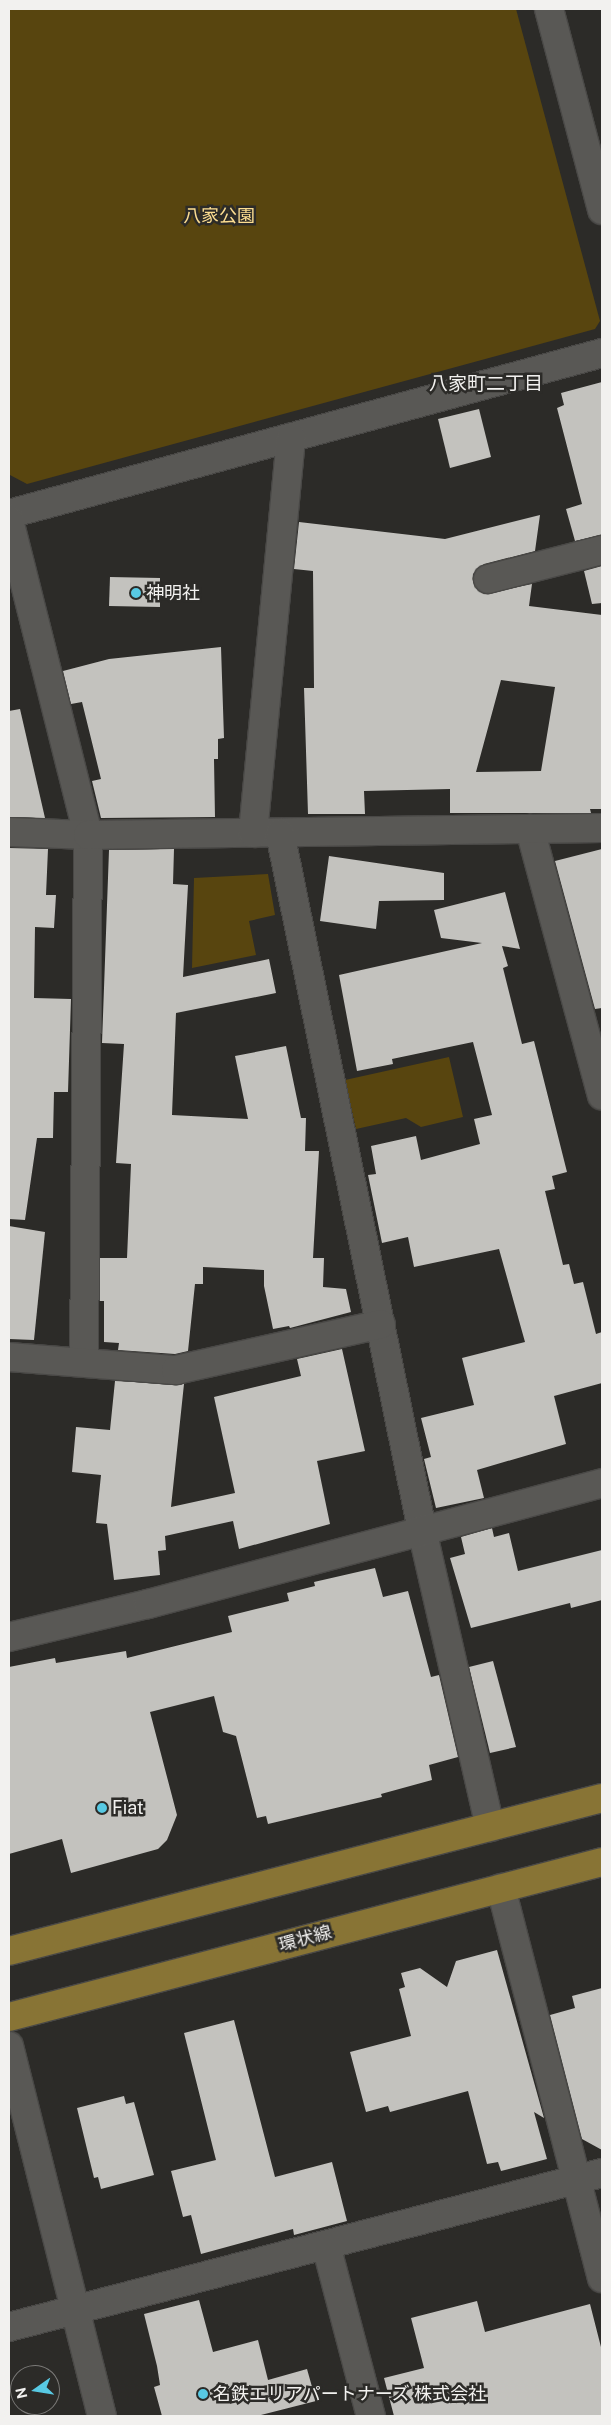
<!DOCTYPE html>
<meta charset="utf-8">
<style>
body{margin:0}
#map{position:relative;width:611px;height:2425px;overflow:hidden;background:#2c2b28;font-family:"Public Sans","Noto Sans JP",sans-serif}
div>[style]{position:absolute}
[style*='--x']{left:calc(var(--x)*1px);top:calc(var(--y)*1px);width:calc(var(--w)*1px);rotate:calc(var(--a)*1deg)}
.green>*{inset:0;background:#58450f}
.building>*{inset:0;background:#c3c2be}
.roads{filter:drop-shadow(1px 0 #494846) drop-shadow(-1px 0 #494846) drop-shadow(0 1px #494846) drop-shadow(0 -1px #494846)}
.minor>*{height:28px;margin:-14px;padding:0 14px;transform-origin:14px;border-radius:14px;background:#595855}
.major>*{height:28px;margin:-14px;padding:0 14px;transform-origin:14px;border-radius:14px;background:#887435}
.dots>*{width:14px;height:14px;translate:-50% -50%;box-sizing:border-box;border:2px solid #2c2b28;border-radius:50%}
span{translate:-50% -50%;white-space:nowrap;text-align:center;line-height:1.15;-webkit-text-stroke:5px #2c2b28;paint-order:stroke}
.park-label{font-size:18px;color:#fcdd90}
.poi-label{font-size:18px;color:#f2f1ef}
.left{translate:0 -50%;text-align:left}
.street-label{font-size:18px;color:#f2f1ef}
.neighbourhood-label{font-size:19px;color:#f2f1ef}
.frame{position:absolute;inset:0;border:10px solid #f2f1ef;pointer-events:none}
.north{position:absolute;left:10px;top:2365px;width:50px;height:50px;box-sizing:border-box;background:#2c2b28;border:1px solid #7b7a78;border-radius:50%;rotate:257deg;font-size:14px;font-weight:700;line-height:20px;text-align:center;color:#f2f1ef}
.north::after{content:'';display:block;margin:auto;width:18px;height:22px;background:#58c9e3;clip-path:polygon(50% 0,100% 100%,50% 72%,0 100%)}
</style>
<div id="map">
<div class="green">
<div style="clip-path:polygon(9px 9px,516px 9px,600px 321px,595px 329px,27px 484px,10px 475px,9px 468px)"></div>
<div style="clip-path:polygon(268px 874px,275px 915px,249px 921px,256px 955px,192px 968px,194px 878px)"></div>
<div style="clip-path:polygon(449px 1057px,463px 1117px,421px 1127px,406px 1118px,356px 1129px,345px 1080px)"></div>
</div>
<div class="building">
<div style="clip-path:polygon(602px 382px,602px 535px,575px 541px,566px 509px,582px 504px,557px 408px,564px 405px,561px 393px)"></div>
<div style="clip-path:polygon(479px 409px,491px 457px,450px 468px,438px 419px)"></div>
<div style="clip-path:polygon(evenodd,540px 515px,535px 551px,484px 564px,473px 574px,473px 582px,484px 594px,532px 584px,529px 606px,602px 615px,602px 809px,590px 809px,591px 813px,450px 813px,450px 789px,364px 791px,365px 814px,308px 814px,304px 688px,314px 688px,313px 571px,294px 569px,299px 522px,445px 539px,540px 515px,501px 680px,555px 687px,541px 771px,476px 772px,501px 680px)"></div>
<div style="clip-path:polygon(602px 566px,602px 603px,592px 604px,584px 571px)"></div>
<div style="clip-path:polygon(110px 577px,160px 578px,160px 607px,109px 606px)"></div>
<div style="clip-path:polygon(221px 647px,224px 738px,218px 739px,218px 759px,214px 759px,215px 817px,101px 818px,92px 781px,101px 779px,82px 702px,71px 704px,63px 671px,109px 659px)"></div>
<div style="clip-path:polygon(20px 709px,45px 818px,9px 817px,9px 711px)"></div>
<div style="clip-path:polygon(9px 848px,48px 849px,46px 895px,56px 895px,54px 928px,35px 927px,34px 998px,71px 999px,68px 1092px,54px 1092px,53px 1138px,37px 1138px,25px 1220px,9px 1219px)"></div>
<div style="clip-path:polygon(174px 849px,173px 884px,188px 885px,183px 977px,269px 959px,276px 993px,176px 1013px,172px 1115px,248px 1119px,235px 1056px,286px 1046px,301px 1118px,306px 1118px,305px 1151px,319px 1151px,313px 1258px,324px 1258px,323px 1287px,346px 1289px,351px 1312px,290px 1328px,289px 1326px,273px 1329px,264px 1286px,264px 1270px,203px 1267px,203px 1284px,195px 1284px,188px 1351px,175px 1354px,118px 1350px,119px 1343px,104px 1342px,104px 1301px,100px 1301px,100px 1258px,127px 1258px,131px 1164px,116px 1163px,124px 1044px,102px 1043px,109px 850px)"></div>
<div style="clip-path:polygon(602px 849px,602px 1008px,595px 1009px,555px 861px)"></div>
<div style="clip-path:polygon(329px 856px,444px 873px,444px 900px,379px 901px,376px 929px,320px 921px)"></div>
<div style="clip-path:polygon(505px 892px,520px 949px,502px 946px,508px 966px,503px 968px,522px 1044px,534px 1041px,567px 1172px,552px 1176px,555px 1189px,545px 1191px,563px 1265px,569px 1264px,574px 1284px,583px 1282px,596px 1334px,602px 1332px,602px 1383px,554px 1396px,566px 1444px,477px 1470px,484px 1498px,436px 1508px,424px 1459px,431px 1457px,421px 1418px,474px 1405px,462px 1358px,525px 1342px,499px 1249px,414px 1267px,408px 1237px,382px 1243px,368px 1175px,376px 1174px,371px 1146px,416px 1136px,421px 1160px,480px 1144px,474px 1119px,492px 1115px,473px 1042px,392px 1059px,393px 1064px,357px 1071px,339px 975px,482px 943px,441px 938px,434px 910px)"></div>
<div style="clip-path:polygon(9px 1226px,45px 1232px,34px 1340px,9px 1339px)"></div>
<div style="clip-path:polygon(342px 1349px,365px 1451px,317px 1461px,330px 1524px,239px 1549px,233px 1521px,165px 1536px,166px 1550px,158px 1551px,160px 1575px,114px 1580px,107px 1524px,96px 1523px,101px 1475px,72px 1472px,76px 1427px,110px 1430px,115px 1381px,184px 1384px,171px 1507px,235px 1493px,214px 1397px,301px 1376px,297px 1359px)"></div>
<div style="clip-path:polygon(492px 1528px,494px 1537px,509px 1533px,518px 1571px,602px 1550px,602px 1600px,571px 1608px,570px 1603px,471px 1628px,450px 1558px,465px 1554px,461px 1537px)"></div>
<div style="clip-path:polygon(375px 1568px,383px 1597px,408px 1591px,431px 1677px,439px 1675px,458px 1757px,429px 1765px,432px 1780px,381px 1794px,382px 1797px,268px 1824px,266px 1816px,257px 1818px,236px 1736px,223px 1732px,214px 1696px,150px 1712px,177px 1815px,167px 1840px,158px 1849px,71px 1873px,62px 1839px,9px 1854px,9px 1667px,55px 1658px,56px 1663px,126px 1651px,127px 1658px,232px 1632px,228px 1616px,289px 1601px,287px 1593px,315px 1586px,314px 1582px)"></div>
<div style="clip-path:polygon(493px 1661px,516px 1747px,490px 1753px,469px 1667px)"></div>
<div style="clip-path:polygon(497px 1950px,544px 2118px,534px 2112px,547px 2159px,501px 2171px,498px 2162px,487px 2164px,468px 2091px,390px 2112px,388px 2106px,366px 2112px,350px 2052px,411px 2036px,399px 1989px,405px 1987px,401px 1973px,420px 1968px,447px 1987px,456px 1961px)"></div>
<div style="clip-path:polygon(602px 1988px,602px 2150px,582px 2139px,550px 2015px,575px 2008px,572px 1996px)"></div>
<div style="clip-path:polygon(234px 2020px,275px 2177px,332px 2162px,347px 2221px,294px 2235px,293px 2229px,201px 2254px,191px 2215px,183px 2217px,171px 2171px,216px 2160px,184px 2033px)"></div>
<div style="clip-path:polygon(124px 2096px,126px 2104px,134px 2102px,154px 2175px,101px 2189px,98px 2177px,94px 2178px,77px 2108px)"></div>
<div style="clip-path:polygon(199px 2300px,213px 2352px,258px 2340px,268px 2380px,307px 2369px,316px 2401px,257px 2416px,162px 2416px,154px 2387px,160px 2385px,157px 2366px,144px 2314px)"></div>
<div style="clip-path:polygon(477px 2301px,485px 2332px,590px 2304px,602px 2351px,602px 2416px,394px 2416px,384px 2378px,424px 2368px,411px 2318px)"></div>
</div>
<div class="roads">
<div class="minor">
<div style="--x:549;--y:9;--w:208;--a:75.2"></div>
<div style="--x:9;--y:514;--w:614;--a:-15.19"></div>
<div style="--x:9;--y:520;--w:325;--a:75.9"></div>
<div style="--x:88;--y:835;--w:527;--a:90.43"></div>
<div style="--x:488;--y:579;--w:118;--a:-14.3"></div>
<div style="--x:530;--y:829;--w:276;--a:74.9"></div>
<div style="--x:9;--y:832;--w:79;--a:2.2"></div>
<div style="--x:88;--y:835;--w:514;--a:-0.78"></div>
<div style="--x:253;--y:833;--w:397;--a:-84.5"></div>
<div style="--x:280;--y:833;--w:711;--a:78.48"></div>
<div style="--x:422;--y:1530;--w:305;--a:77.1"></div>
<div style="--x:9;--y:1357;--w:168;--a:4.5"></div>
<div style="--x:176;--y:1370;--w:210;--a:-12.6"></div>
<div style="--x:9;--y:1637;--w:143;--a:-13.4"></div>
<div style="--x:148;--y:1604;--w:470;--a:-14.9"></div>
<div style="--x:501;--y:1888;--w:403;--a:75.5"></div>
<div style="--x:9;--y:2046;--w:382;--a:75.9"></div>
<div style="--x:326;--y:2245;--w:177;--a:75.3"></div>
<div style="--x:9;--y:2327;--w:613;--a:-14.56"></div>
</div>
<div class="major">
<div style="--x:9;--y:1951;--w:612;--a:-14.47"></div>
<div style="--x:9;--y:2017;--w:613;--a:-14.65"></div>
</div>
</div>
<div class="dots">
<div style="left:136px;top:593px;background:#58c9e3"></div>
<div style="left:102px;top:1808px;background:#58c9e3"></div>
<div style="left:203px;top:2394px;background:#58c9e3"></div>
</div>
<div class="park-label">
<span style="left:219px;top:216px">八家公園</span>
</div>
<div class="poi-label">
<span class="left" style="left:146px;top:593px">神明社</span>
<span class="left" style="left:112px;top:1808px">Fiat</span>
<span class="left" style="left:213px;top:2394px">名鉄エリアパートナーズ 株式会社</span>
</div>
<div class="street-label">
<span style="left:305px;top:1939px;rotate:-15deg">環状線</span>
</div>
<div class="neighbourhood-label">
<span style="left:486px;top:384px">八家町二丁目</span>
</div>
<div class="frame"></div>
<div class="north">N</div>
</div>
